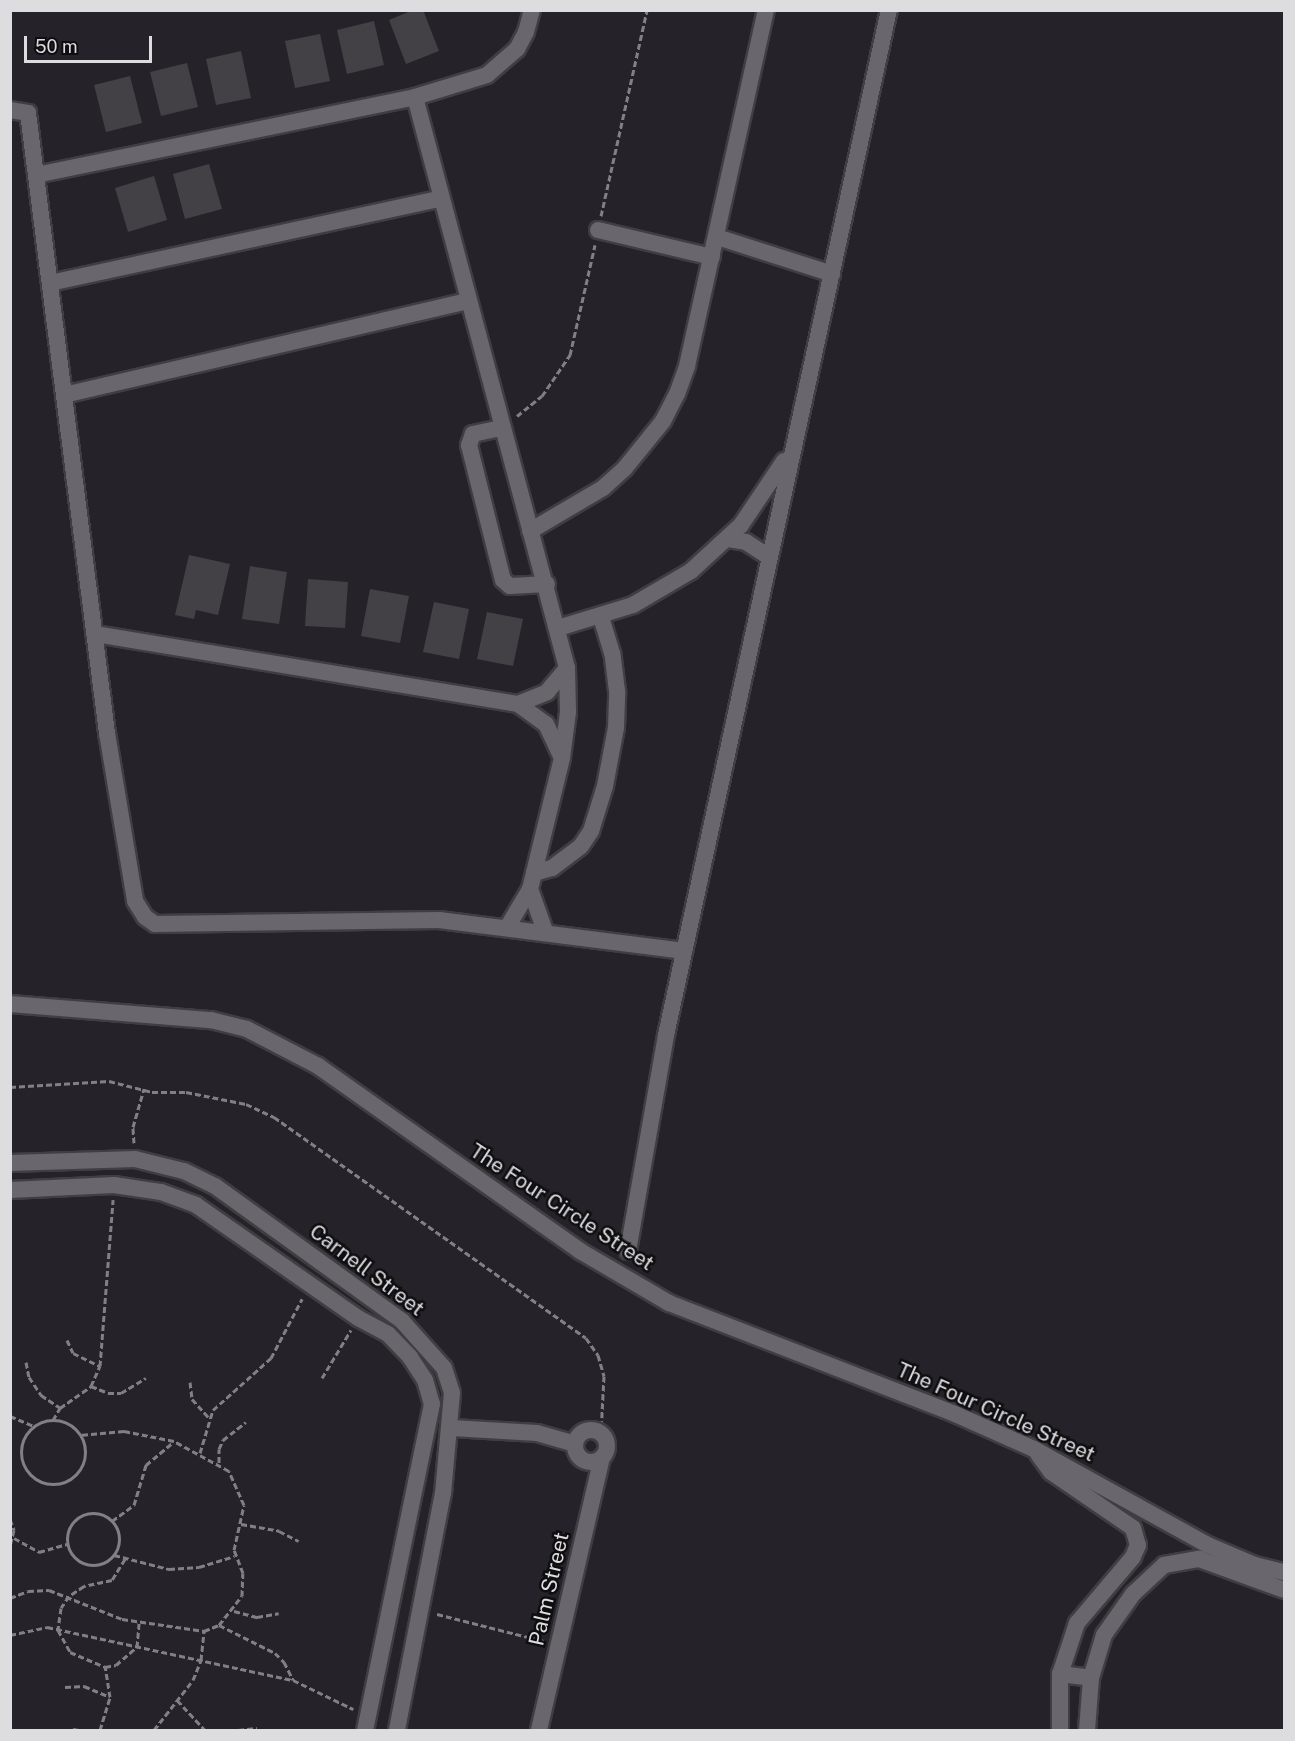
<!DOCTYPE html>
<style>
body{margin:0}
#map{position:relative;width:1295px;height:1741px;overflow:hidden;background:#252329;font-family:"Public Sans",sans-serif}
div>[style]{position:absolute}
[style*='--x']{left:calc(var(--x)*1px);top:calc(var(--y)*1px);width:calc(var(--w)*1px);rotate:calc(var(--a)*1deg)}
.building>*{inset:0;background:#434046}
.path>*{height:3px;margin-top:-1.5px;transform-origin:0;background:repeating-linear-gradient(90deg,#818084 0 6px,transparent 0 9px)}
.path>.ring{margin:-1.5px;padding:0;box-sizing:content-box;background:none;border:3px solid #818084;border-radius:50%}
.roads{filter:drop-shadow(2px 0 #403e42) drop-shadow(-2px 0 #403e42) drop-shadow(0 2px #403e42) drop-shadow(0 -2px #403e42)}
.minor>*{height:16px;margin:-8px;padding:0 8px;transform-origin:8px;border-radius:8px;background:#69666d}
.minor>.ring{margin:-8px;padding:0;box-sizing:content-box;background:none;border:16px solid #69666d;border-radius:50%}
span{translate:-50% -50%;white-space:nowrap;text-align:center;line-height:1.15;-webkit-text-stroke:5px #0e0d0f;paint-order:stroke}
.street-label{font-size:21px;color:#dddcdf}
.frame{position:absolute;inset:0;border:12px solid #dddcdf;pointer-events:none}
.scale{position:absolute;left:24px;top:36px;width:128px;height:27px;box-sizing:border-box;border:3px solid #dddcdf;border-top:0;padding-left:8px;font-size:18px;line-height:21px;white-space:nowrap;color:#dddcdf;-webkit-text-stroke:4px #0e0d0f;paint-order:stroke}
</style>
<div id="map">
<div class="building">
<div style="clip-path:polygon(413px 10px,423px 10px,439px 51px,406px 64px,389px 20px)"></div>
<div style="clip-path:polygon(374px 21px,384px 65px,347px 74px,337px 30px)"></div>
<div style="clip-path:polygon(320px 34px,330px 81px,295px 88px,285px 41px)"></div>
<div style="clip-path:polygon(241px 51px,251px 98px,216px 105px,206px 59px)"></div>
<div style="clip-path:polygon(187px 63px,198px 107px,161px 116px,150px 72px)"></div>
<div style="clip-path:polygon(130px 76px,142px 123px,106px 132px,94px 85px)"></div>
<div style="clip-path:polygon(209px 164px,222px 209px,185px 219px,173px 174px)"></div>
<div style="clip-path:polygon(154px 176px,167px 220px,128px 232px,115px 188px)"></div>
<div style="clip-path:polygon(189px 555px,230px 564px,218px 615px,196px 610px,194px 619px,175px 615px)"></div>
<div style="clip-path:polygon(250px 566px,287px 572px,279px 624px,242px 619px)"></div>
<div style="clip-path:polygon(308px 579px,348px 582px,345px 628px,305px 626px)"></div>
<div style="clip-path:polygon(370px 589px,409px 596px,400px 643px,361px 636px)"></div>
<div style="clip-path:polygon(434px 602px,469px 609px,459px 659px,423px 652px)"></div>
<div style="clip-path:polygon(487px 612px,523px 619px,513px 666px,477px 659px)"></div>
</div>
<div class="path">
<div style="--x:601;--y:216;--w:211;--a:-77.4"></div>
<div style="--x:517;--y:416;--w:32;--a:-39"></div>
<div style="--x:542;--y:396;--w:50;--a:-55.7"></div>
<div style="--x:570;--y:355;--w:113;--a:-77.2"></div>
<div style="--x:10;--y:1087;--w:99;--a:-3.5"></div>
<div style="--x:109;--y:1081;--w:44;--a:14.3"></div>
<div style="--x:152;--y:1092;--w:34;--a:0"></div>
<div style="--x:186;--y:1092;--w:61;--a:11.3"></div>
<div style="--x:246;--y:1104;--w:31;--a:25"></div>
<div style="--x:274;--y:1117;--w:382;--a:35.3"></div>
<div style="--x:586;--y:1338;--w:21;--a:55"></div>
<div style="--x:598;--y:1355;--w:22;--a:74"></div>
<div style="--x:604;--y:1376;--w:57;--a:93"></div>
<div style="--x:134;--y:1143;--w:16;--a:-94"></div>
<div style="--x:133;--y:1127;--w:40;--a:-74"></div>
<div style="--x:67;--y:1340;--w:14;--a:65"></div>
<div style="--x:73;--y:1353;--w:30;--a:26"></div>
<div style="--x:26;--y:1362;--w:15;--a:79"></div>
<div style="--x:29;--y:1377;--w:22;--a:56"></div>
<div style="--x:41;--y:1395;--w:23;--a:34"></div>
<div style="--x:322;--y:1378;--w:56;--a:-58.9"></div>
<div style="--x:190;--y:1382;--w:17;--a:83"></div>
<div style="--x:192;--y:1399;--w:25;--a:48"></div>
<div style="--x:91;--y:1386;--w:18;--a:22"></div>
<div style="--x:108;--y:1393;--w:13;--a:0"></div>
<div style="--x:121;--y:1393;--w:29;--a:-31"></div>
<div style="--x:10;--y:1416;--w:26;--a:23"></div>
<div style="--x:53;--y:1420;--w:14;--a:-60"></div>
<div style="--x:60;--y:1408;--w:38;--a:-35"></div>
<div style="--x:91;--y:1386;--w:22;--a:-66"></div>
<div style="--x:100;--y:1366;--w:167;--a:-85.5"></div>
<div class="ring" style="left:21px;top:1420px;width:61px;height:61px"></div>
<div style="--x:200;--y:1453;--w:45;--a:-73.2"></div>
<div style="--x:213;--y:1410;--w:78;--a:-41.9"></div>
<div style="--x:271;--y:1358;--w:67;--a:-62.3"></div>
<div style="--x:219;--y:1463;--w:14;--a:-90"></div>
<div style="--x:219;--y:1449;--w:10;--a:-66"></div>
<div style="--x:223;--y:1440;--w:29;--a:-38"></div>
<div class="ring" style="left:67px;top:1513px;width:49px;height:49px"></div>
<div style="--x:10;--y:1519;--w:12;--a:70"></div>
<div style="--x:14;--y:1530;--w:16;--a:104"></div>
<div style="--x:112;--y:1521;--w:27;--a:-36"></div>
<div style="--x:134;--y:1505;--w:42;--a:-73.3"></div>
<div style="--x:146;--y:1465;--w:35;--a:-40"></div>
<div style="--x:241;--y:1524;--w:39;--a:10"></div>
<div style="--x:279;--y:1531;--w:22;--a:27"></div>
<div style="--x:14;--y:1538;--w:29;--a:29"></div>
<div style="--x:39;--y:1552;--w:29;--a:-16"></div>
<div style="--x:114;--y:1555;--w:57;--a:14.3"></div>
<div style="--x:169;--y:1569;--w:30;--a:-4"></div>
<div style="--x:199;--y:1567;--w:37;--a:-17"></div>
<div style="--x:125;--y:1559;--w:25;--a:122"></div>
<div style="--x:112;--y:1580;--w:29;--a:168"></div>
<div style="--x:84;--y:1586;--w:18;--a:146"></div>
<div style="--x:69;--y:1596;--w:14;--a:124"></div>
<div style="--x:61;--y:1608;--w:22;--a:98"></div>
<div style="--x:58;--y:1630;--w:25;--a:61"></div>
<div style="--x:70;--y:1652;--w:38;--a:23"></div>
<div style="--x:105;--y:1667;--w:11;--a:-10"></div>
<div style="--x:116;--y:1665;--w:28;--a:-41"></div>
<div style="--x:137;--y:1647;--w:25;--a:-85"></div>
<div style="--x:10;--y:1598;--w:19;--a:-21"></div>
<div style="--x:28;--y:1591;--w:21;--a:-3"></div>
<div style="--x:49;--y:1590;--w:79;--a:21.7"></div>
<div style="--x:122;--y:1619;--w:83;--a:8.3"></div>
<div style="--x:204;--y:1631;--w:16;--a:-22"></div>
<div style="--x:219;--y:1625;--w:37;--a:-52"></div>
<div style="--x:242;--y:1596;--w:23;--a:-88"></div>
<div style="--x:243;--y:1573;--w:25;--a:-111"></div>
<div style="--x:234;--y:1550;--w:46;--a:-77.5"></div>
<div style="--x:244;--y:1505;--w:37;--a:-114"></div>
<div style="--x:229;--y:1471;--w:63;--a:-151.4"></div>
<div style="--x:174;--y:1441;--w:51;--a:-168.7"></div>
<div style="--x:124;--y:1431;--w:44;--a:174.8"></div>
<div style="--x:234;--y:1611;--w:24;--a:15"></div>
<div style="--x:257;--y:1617;--w:22;--a:-10"></div>
<div style="--x:437;--y:1614;--w:110;--a:14.2"></div>
<div style="--x:219;--y:1625;--w:63;--a:26.6"></div>
<div style="--x:275;--y:1653;--w:13;--a:45"></div>
<div style="--x:284;--y:1662;--w:20;--a:63"></div>
<div style="--x:10;--y:1635;--w:38;--a:-12"></div>
<div style="--x:47;--y:1627;--w:252;--a:12.2"></div>
<div style="--x:293;--y:1680;--w:67;--a:25.8"></div>
<div style="--x:65;--y:1687;--w:19;--a:-3"></div>
<div style="--x:84;--y:1686;--w:28;--a:23"></div>
<div style="--x:177;--y:1700;--w:41;--a:47"></div>
<div style="--x:73;--y:1729;--w:6;--a:9"></div>
<div style="--x:100;--y:1730;--w:34;--a:-73"></div>
<div style="--x:110;--y:1697;--w:30;--a:-99"></div>
<div style="--x:154;--y:1730;--w:63;--a:-52"></div>
<div style="--x:193;--y:1680;--w:22;--a:-68"></div>
<div style="--x:201;--y:1660;--w:29;--a:-84"></div>
<div style="--x:238;--y:1730;--w:19;--a:-6"></div>
</div>
<div class="roads">
<div class="minor">
<div style="--x:415;--y:97;--w:591;--a:75.09"></div>
<div style="--x:567;--y:668;--w:44;--a:88.7"></div>
<div style="--x:568;--y:712;--w:46;--a:97.4"></div>
<div style="--x:562;--y:758;--w:135;--a:103.7"></div>
<div style="--x:530;--y:889;--w:43;--a:120.7"></div>
<div style="--x:10;--y:110;--w:18;--a:9"></div>
<div style="--x:28;--y:113;--w:625;--a:82.74"></div>
<div style="--x:107;--y:733;--w:170;--a:80.5"></div>
<div style="--x:135;--y:901;--w:19;--a:58"></div>
<div style="--x:145;--y:917;--w:12;--a:35"></div>
<div style="--x:155;--y:924;--w:284;--a:-0.8"></div>
<div style="--x:439;--y:920;--w:247;--a:7.2"></div>
<div style="--x:36;--y:175;--w:387;--a:-11.6"></div>
<div style="--x:415;--y:97;--w:75;--a:-17"></div>
<div style="--x:487;--y:75;--w:40;--a:-41"></div>
<div style="--x:517;--y:49;--w:19;--a:-62"></div>
<div style="--x:526;--y:32;--w:23;--a:-75"></div>
<div style="--x:598;--y:230;--w:117;--a:13.3"></div>
<div style="--x:717;--y:237;--w:121;--a:17.8"></div>
<div style="--x:50;--y:283;--w:398;--a:-12.2"></div>
<div style="--x:64;--y:395;--w:414;--a:-13.1"></div>
<div style="--x:501;--y:428;--w:29;--a:168"></div>
<div style="--x:473;--y:434;--w:12;--a:110"></div>
<div style="--x:469;--y:445;--w:139;--a:75.9"></div>
<div style="--x:503;--y:580;--w:9;--a:41"></div>
<div style="--x:510;--y:586;--w:37;--a:-3"></div>
<div style="--x:530;--y:531;--w:85;--a:-30.5"></div>
<div style="--x:603;--y:488;--w:30;--a:-42"></div>
<div style="--x:625;--y:468;--w:60;--a:-51"></div>
<div style="--x:663;--y:421;--w:30;--a:-63"></div>
<div style="--x:677;--y:394;--w:30;--a:-70"></div>
<div style="--x:687;--y:366;--w:365;--a:-77.5"></div>
<div style="--x:728;--y:539;--w:18;--a:9"></div>
<div style="--x:746;--y:542;--w:27;--a:33"></div>
<div style="--x:558;--y:628;--w:78;--a:-17"></div>
<div style="--x:633;--y:605;--w:67;--a:-30.4"></div>
<div style="--x:691;--y:571;--w:68;--a:-42.6"></div>
<div style="--x:741;--y:525;--w:77;--a:-56.1"></div>
<div style="--x:95;--y:634;--w:429;--a:9.4"></div>
<div style="--x:518;--y:704;--w:34;--a:36"></div>
<div style="--x:546;--y:724;--w:35;--a:65"></div>
<div style="--x:518;--y:704;--w:31;--a:-22"></div>
<div style="--x:547;--y:692;--w:31;--a:-50"></div>
<div style="--x:534;--y:873;--w:19;--a:-16"></div>
<div style="--x:552;--y:868;--w:36;--a:-37"></div>
<div style="--x:581;--y:846;--w:18;--a:-56"></div>
<div style="--x:591;--y:831;--w:47;--a:-72.7"></div>
<div style="--x:605;--y:786;--w:59;--a:-79.3"></div>
<div style="--x:616;--y:728;--w:37;--a:-88"></div>
<div style="--x:617;--y:691;--w:38;--a:-97"></div>
<div style="--x:612;--y:653;--w:38;--a:-107"></div>
<div style="--x:530;--y:889;--w:45;--a:70.3"></div>
<div style="--x:10;--y:1004;--w:202;--a:4.6"></div>
<div style="--x:211;--y:1020;--w:37;--a:14"></div>
<div style="--x:247;--y:1029;--w:80;--a:27.5"></div>
<div style="--x:318;--y:1066;--w:321;--a:35.2"></div>
<div style="--x:580;--y:1251;--w:103;--a:30.3"></div>
<div style="--x:669;--y:1303;--w:307;--a:21.2"></div>
<div style="--x:955;--y:1414;--w:86;--a:23.9"></div>
<div style="--x:1034;--y:1449;--w:199;--a:28.9"></div>
<div style="--x:1208;--y:1545;--w:51;--a:23.1"></div>
<div style="--x:1255;--y:1565;--w:30;--a:14"></div>
<div style="--x:10;--y:1163;--w:125;--a:-1.8"></div>
<div style="--x:135;--y:1159;--w:50;--a:13.8"></div>
<div style="--x:184;--y:1171;--w:34;--a:26"></div>
<div style="--x:215;--y:1186;--w:231;--a:35.8"></div>
<div style="--x:402;--y:1321;--w:63;--a:48.2"></div>
<div style="--x:444;--y:1368;--w:26;--a:72"></div>
<div style="--x:452;--y:1393;--w:100;--a:95.1"></div>
<div style="--x:443;--y:1493;--w:241;--a:101"></div>
<div style="--x:10;--y:1190;--w:104;--a:-2.8"></div>
<div style="--x:114;--y:1185;--w:48;--a:8.5"></div>
<div style="--x:161;--y:1192;--w:37;--a:20"></div>
<div style="--x:196;--y:1205;--w:198;--a:34.9"></div>
<div style="--x:358;--y:1318;--w:34;--a:28"></div>
<div style="--x:388;--y:1334;--w:32;--a:46"></div>
<div style="--x:410;--y:1357;--w:27;--a:57"></div>
<div style="--x:425;--y:1380;--w:25;--a:74"></div>
<div style="--x:432;--y:1404;--w:333;--a:101.6"></div>
<div style="--x:628;--y:1251;--w:219;--a:-80"></div>
<div style="--x:666;--y:1035;--w:1049;--a:-77.73"></div>
<div style="--x:452;--y:1428;--w:85;--a:3.4"></div>
<div style="--x:537;--y:1433;--w:40;--a:16"></div>
<div class="ring" style="left:575px;top:1430px;width:16px;height:16px"></div>
<div style="--x:1038;--y:1454;--w:22;--a:54"></div>
<div style="--x:1051;--y:1472;--w:99;--a:34.3"></div>
<div style="--x:1133;--y:1528;--w:18;--a:74"></div>
<div style="--x:1138;--y:1545;--w:13;--a:113"></div>
<div style="--x:1133;--y:1557;--w:87;--a:130.3"></div>
<div style="--x:1077;--y:1623;--w:54;--a:108.4"></div>
<div style="--x:1060;--y:1674;--w:56;--a:90"></div>
<div style="--x:1060;--y:1674;--w:31;--a:7"></div>
<div style="--x:539;--y:1730;--w:279;--a:-77"></div>
<div style="--x:1087;--y:1730;--w:52;--a:-85.6"></div>
<div style="--x:1091;--y:1678;--w:45;--a:-73.2"></div>
<div style="--x:1104;--y:1635;--w:50;--a:-54.7"></div>
<div style="--x:1133;--y:1594;--w:42;--a:-43.1"></div>
<div style="--x:1164;--y:1565;--w:36;--a:-10"></div>
<div style="--x:1199;--y:1559;--w:90;--a:20"></div>
</div>
</div>
<div class="street-label">
<span style="left:562px;top:1207px;rotate:33deg">The Four Circle Street</span>
<span style="left:367px;top:1270px;rotate:37deg">Carnell Street</span>
<span style="left:996px;top:1412px;rotate:24deg">The Four Circle Street</span>
<span style="left:549px;top:1589px;rotate:-77deg">Palm Street</span>
</div>
<div class="frame"></div>
<div class="scale">50 m</div>
</div>
